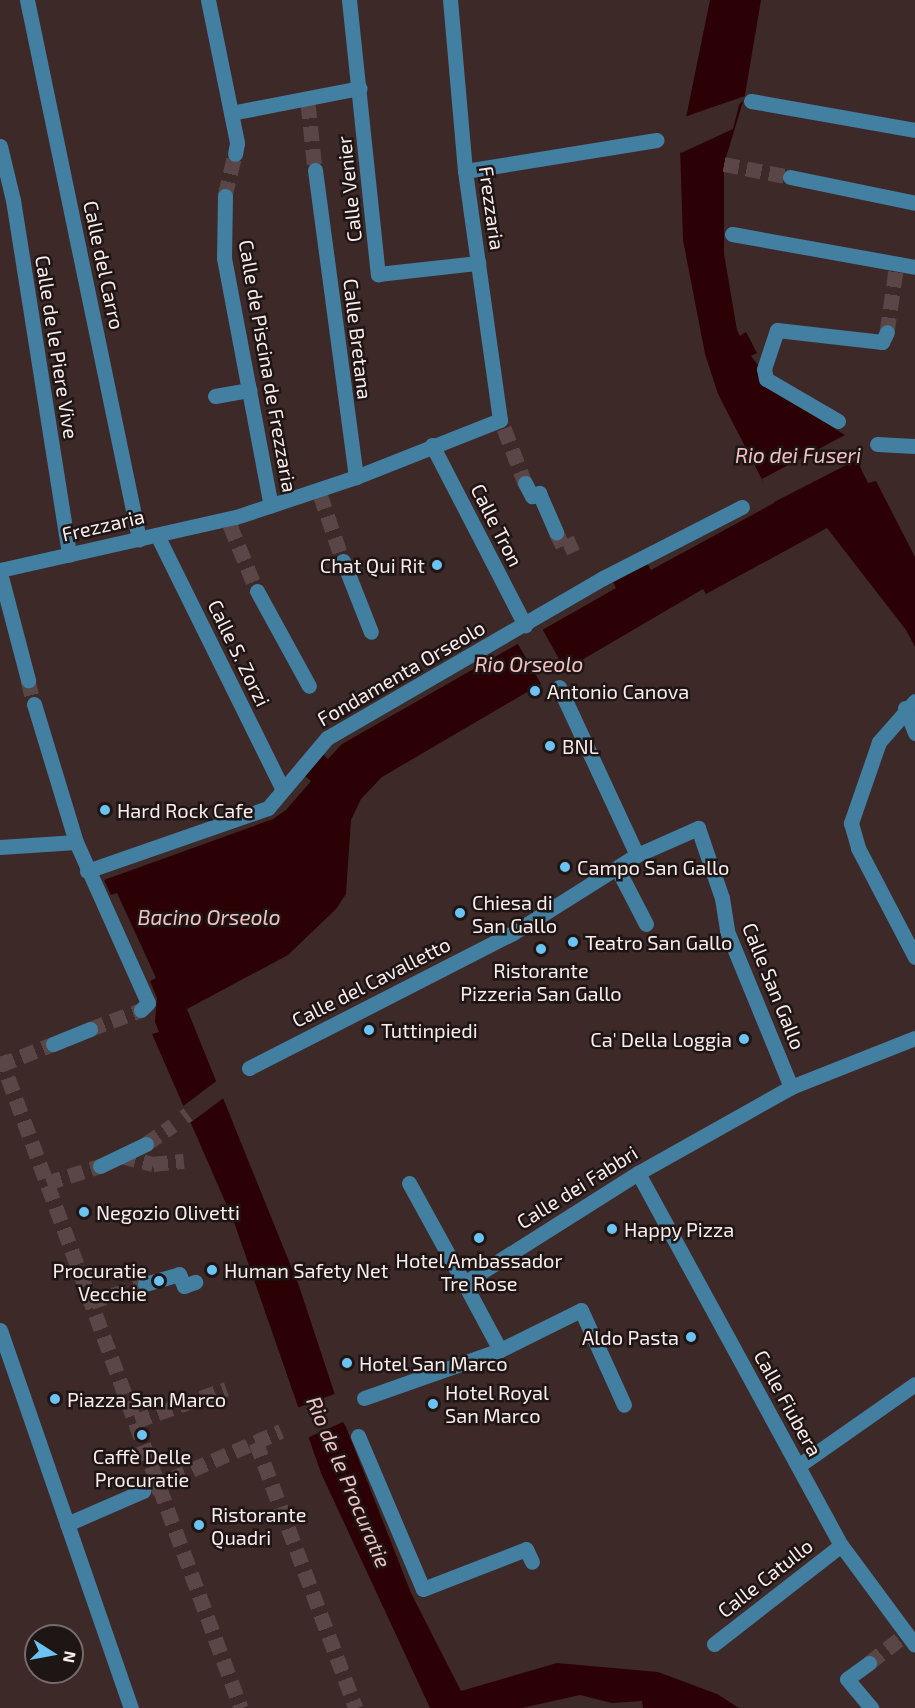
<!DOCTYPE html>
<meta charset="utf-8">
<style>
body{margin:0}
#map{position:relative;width:915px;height:1708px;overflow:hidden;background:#3e2929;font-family:"Exo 2",sans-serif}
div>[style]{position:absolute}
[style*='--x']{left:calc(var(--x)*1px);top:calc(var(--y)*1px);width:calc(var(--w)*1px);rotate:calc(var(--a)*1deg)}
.water>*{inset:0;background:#2c0106}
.pier>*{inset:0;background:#3e2929}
.minor-tunnel>*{height:15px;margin-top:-7.5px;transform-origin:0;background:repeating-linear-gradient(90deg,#5a4646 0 15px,transparent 0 23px)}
.minor>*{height:15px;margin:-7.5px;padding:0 7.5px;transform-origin:7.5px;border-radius:7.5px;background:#427fa0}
.dots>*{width:16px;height:16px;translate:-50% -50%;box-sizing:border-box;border:3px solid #1e1515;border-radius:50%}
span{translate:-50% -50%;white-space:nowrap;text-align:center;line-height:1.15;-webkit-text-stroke:5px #1e1515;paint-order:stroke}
.street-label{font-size:20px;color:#fbecec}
.poi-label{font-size:20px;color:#fbecec}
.right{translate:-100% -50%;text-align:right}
.left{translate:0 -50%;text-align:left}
.water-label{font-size:21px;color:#f4c0c0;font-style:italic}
.north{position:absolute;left:24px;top:1624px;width:60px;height:60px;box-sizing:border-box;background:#1e1515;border:2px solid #766b6b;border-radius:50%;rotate:101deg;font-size:16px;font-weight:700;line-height:24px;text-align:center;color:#fbecec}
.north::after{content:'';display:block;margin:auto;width:21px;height:27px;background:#6cc3f2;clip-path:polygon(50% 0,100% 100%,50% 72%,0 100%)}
</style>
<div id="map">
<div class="water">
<div style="clip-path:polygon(710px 0,761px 0,745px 95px,724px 164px,724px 254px,737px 330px,740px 336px,746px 332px,757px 353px,751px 356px,760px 368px,763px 383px,845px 435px,868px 483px,876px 481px,915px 557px,915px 647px,906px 630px,827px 528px,706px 594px,703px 589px,382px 777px,361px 799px,351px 820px,346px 894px,336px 909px,288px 955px,187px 1009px,299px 1286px,344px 1422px,411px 1593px,461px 1691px,557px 1663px,658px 1672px,717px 1694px,739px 1708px,643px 1708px,642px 1701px,612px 1703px,580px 1695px,522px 1708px,430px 1708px,321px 1473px,234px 1222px,152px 1034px,159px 1032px,155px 1022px,157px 998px,150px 981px,156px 978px,117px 893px,111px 895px,104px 880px,273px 819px,286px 810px,311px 781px,305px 776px,322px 753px,328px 759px,342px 744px,616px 588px,613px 582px,647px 563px,651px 570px,774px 503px,718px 394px,705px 354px,683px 240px,680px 147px)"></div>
</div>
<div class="pier">
<div style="clip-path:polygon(748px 95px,739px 105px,733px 129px,681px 153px,677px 147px,684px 117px)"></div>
<div style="clip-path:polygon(842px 429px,861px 457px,864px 476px,858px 459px,747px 516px,770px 501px,762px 479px,845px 435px)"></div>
<div style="clip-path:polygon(540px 625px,568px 675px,544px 689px,515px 639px)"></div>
<div style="clip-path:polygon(219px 1079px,225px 1097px,190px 1123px,182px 1107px)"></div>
<div style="clip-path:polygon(337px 1393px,353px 1438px,343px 1422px,305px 1439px,294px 1409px)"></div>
</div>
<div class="minor-tunnel">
<div style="--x:308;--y:103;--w:67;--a:84"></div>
<div style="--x:724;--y:164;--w:67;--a:11.1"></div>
<div style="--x:225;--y:196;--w:43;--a:-76.6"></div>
<div style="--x:887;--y:332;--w:63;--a:-81.7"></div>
<div style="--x:504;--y:428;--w:59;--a:69.1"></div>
<div style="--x:320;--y:494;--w:71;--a:71.1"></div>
<div style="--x:230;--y:525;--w:71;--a:67.8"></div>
<div style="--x:556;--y:532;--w:18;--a:63"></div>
<div style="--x:564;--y:548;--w:14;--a:-25"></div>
<div style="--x:28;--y:680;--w:25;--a:76"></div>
<div style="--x:90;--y:1029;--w:54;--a:-20.4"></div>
<div style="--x:0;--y:1056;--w:695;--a:69.71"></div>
<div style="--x:0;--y:1065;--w:57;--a:-21.6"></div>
<div style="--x:184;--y:1117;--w:5;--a:-37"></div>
<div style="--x:146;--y:1144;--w:33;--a:-35"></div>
<div style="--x:121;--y:1156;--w:33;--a:14"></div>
<div style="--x:153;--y:1164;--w:31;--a:-6"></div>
<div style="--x:47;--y:1183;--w:56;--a:-17.8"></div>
<div style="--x:91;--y:1302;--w:57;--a:-18.4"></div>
<div style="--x:136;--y:1421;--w:96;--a:-19.6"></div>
<div style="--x:256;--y:1442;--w:284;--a:69.4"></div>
<div style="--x:150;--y:1488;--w:143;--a:-23.5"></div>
<div style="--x:869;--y:1663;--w:41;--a:-38"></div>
</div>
<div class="minor">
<div style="--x:27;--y:0;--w:551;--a:78.26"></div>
<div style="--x:208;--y:0;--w:146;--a:78.5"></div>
<div style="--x:237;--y:143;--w:11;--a:100"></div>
<div style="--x:349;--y:0;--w:276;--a:84"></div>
<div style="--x:378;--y:274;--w:101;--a:-6.3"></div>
<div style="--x:751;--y:101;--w:167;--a:10"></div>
<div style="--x:231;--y:113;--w:131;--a:-11"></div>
<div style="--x:0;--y:146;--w:56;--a:76.5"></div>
<div style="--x:13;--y:200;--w:359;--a:81"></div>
<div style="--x:315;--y:170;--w:310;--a:82.4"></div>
<div style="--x:465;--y:171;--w:194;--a:-9.2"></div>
<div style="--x:790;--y:177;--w:128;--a:11.7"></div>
<div style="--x:225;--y:196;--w:62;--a:90.9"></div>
<div style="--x:224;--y:258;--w:252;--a:79.3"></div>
<div style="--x:732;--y:234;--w:186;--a:10.2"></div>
<div style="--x:215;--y:396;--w:35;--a:-10"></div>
<div style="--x:838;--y:421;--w:83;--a:-149.7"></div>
<div style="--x:766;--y:379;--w:10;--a:-101"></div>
<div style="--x:764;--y:369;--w:41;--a:-71.6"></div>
<div style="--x:777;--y:330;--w:106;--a:6.5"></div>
<div style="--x:882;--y:342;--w:11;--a:-63"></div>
<div style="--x:877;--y:444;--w:38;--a:3"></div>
<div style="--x:432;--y:445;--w:203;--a:62.7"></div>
<div style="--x:525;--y:483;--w:15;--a:62"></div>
<div style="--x:532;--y:496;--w:8;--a:-23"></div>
<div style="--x:539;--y:493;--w:43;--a:66.4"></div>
<div style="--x:157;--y:535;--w:284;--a:63.7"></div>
<div style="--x:343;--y:561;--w:76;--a:68.5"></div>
<div style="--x:0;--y:570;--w:242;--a:-12.7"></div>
<div style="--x:236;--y:517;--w:126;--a:-18.4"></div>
<div style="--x:356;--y:477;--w:155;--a:-21.6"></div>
<div style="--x:500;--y:420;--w:251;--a:-98"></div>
<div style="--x:465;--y:171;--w:172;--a:-95"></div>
<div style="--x:0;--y:573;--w:111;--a:75.3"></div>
<div style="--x:257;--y:591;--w:108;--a:61.3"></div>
<div style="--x:559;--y:687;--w:185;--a:65.1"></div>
<div style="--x:915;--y:701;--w:55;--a:131.3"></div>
<div style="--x:879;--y:742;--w:86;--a:109.1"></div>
<div style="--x:851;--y:823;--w:26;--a:74"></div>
<div style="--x:858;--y:848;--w:123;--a:62.4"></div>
<div style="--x:34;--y:704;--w:144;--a:73.1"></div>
<div style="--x:76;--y:842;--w:176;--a:65.9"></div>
<div style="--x:148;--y:1003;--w:10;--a:135"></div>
<div style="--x:905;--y:708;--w:27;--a:68"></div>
<div style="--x:0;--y:847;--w:76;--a:-3.8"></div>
<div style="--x:617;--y:868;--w:63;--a:62.6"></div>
<div style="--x:87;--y:871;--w:192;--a:-19.2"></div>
<div style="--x:268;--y:808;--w:92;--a:-49.9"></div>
<div style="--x:327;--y:738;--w:319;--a:-30.1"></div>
<div style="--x:603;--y:578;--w:156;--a:-27.1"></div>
<div style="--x:53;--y:1044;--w:40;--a:-22"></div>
<div style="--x:249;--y:1068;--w:297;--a:-27.1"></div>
<div style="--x:513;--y:933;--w:146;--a:-32.2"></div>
<div style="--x:637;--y:855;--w:67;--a:-23.9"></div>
<div style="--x:698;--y:828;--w:74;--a:71.1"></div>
<div style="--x:722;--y:898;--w:33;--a:81"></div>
<div style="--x:727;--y:931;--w:169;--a:67.7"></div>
<div style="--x:100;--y:1166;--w:51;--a:-25.6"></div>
<div style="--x:638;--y:1173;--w:424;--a:61.4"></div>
<div style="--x:841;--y:1545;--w:124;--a:53.5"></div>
<div style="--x:409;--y:1183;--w:114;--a:61.2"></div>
<div style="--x:145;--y:1284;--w:35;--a:-16"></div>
<div style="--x:179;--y:1274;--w:13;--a:67"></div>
<div style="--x:184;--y:1286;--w:12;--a:-20"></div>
<div style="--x:0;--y:1330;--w:400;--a:70.9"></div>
<div style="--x:500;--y:1350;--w:90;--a:-26.3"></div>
<div style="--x:581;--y:1310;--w:104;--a:65.6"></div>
<div style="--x:364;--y:1398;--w:144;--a:-19.4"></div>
<div style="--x:500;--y:1350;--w:76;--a:-118.2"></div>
<div style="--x:464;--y:1283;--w:206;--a:-32.3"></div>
<div style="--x:638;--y:1173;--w:176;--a:-29.3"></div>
<div style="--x:791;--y:1087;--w:133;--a:-21.6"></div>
<div style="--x:358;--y:1436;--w:166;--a:67"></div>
<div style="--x:423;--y:1589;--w:110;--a:-21.2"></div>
<div style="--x:526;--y:1549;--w:14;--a:65"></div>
<div style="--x:798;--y:1466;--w:143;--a:-35"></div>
<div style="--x:67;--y:1524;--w:83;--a:-23.5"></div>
<div style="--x:714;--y:1644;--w:161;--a:-37.9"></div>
<div style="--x:869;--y:1663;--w:27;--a:144"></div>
<div style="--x:847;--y:1679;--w:38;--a:50"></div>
</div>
<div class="dots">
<div style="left:437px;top:565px;background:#6cc3f2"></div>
<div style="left:535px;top:691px;background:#6cc3f2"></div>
<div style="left:550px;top:746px;background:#6cc3f2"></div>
<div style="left:105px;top:810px;background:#6cc3f2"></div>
<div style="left:565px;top:867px;background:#6cc3f2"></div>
<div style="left:460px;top:913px;background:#6cc3f2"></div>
<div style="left:573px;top:942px;background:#6cc3f2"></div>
<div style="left:541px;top:949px;background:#6cc3f2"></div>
<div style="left:369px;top:1030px;background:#6cc3f2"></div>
<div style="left:744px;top:1039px;background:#6cc3f2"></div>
<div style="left:84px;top:1212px;background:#6cc3f2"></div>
<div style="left:612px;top:1229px;background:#6cc3f2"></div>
<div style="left:479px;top:1238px;background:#6cc3f2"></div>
<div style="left:212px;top:1270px;background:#6cc3f2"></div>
<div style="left:159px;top:1281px;background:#6cc3f2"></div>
<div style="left:691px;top:1337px;background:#6cc3f2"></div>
<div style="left:347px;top:1363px;background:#6cc3f2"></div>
<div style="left:55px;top:1399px;background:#6cc3f2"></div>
<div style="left:433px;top:1404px;background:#6cc3f2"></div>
<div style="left:142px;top:1435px;background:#6cc3f2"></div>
<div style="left:199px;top:1525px;background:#6cc3f2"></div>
</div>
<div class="street-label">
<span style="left:349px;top:189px;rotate:-96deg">Calle Venier</span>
<span style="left:492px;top:208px;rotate:82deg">Frezzaria</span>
<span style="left:104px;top:265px;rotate:78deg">Calle del Carro</span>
<span style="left:358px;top:339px;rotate:83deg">Calle Bretana</span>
<span style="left:57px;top:347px;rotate:81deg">Calle de le Piere Vive</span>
<span style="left:268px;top:366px;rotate:80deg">Calle de Piscina de Frezzaria</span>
<span style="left:103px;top:525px;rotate:-13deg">Frezzaria</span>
<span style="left:497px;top:525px;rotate:63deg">Calle Tron</span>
<span style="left:239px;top:653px;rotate:64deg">Calle S. Zorzi</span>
<span style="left:401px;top:673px;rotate:-30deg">Fondamenta Orseolo</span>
<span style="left:371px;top:982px;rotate:-27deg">Calle del Cavalletto</span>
<span style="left:774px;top:986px;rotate:68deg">Calle San Gallo</span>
<span style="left:577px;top:1187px;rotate:-32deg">Calle dei Fabbri</span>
<span style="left:788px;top:1403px;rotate:61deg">Calle Fiubera</span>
<span style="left:765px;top:1578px;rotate:-38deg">Calle Catullo</span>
</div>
<div class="poi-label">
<span class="right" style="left:425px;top:565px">Chat Qui Rit</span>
<span class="left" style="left:547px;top:691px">Antonio Canova</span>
<span class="left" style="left:562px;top:746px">BNL</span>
<span class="left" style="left:117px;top:810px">Hard Rock Cafe</span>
<span class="left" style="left:577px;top:867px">Campo San Gallo</span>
<span class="left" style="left:472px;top:914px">Chiesa di<br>San Gallo</span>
<span class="left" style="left:585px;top:942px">Teatro San Gallo</span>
<span style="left:541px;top:982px">Ristorante<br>Pizzeria San Gallo</span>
<span class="left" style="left:381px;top:1030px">Tuttinpiedi</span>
<span class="right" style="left:732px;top:1039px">Ca' Della Loggia</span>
<span class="left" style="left:96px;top:1212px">Negozio Olivetti</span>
<span class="left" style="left:624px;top:1229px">Happy Pizza</span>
<span style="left:479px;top:1272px">Hotel Ambassador<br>Tre Rose</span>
<span class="right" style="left:147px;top:1282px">Procuratie<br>Vecchie</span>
<span class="left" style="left:224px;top:1270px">Human Safety Net</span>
<span class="right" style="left:679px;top:1337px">Aldo Pasta</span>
<span class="left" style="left:359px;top:1363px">Hotel San Marco</span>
<span class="left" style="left:445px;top:1404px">Hotel Royal<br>San Marco</span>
<span class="left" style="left:67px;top:1399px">Piazza San Marco</span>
<span style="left:142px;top:1468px">Caffè Delle<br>Procuratie</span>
<span class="left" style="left:211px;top:1526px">Ristorante<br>Quadri</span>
</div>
<div class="water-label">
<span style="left:798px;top:455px">Rio dei Fuseri</span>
<span style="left:529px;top:664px">Rio Orseolo</span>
<span style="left:209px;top:917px">Bacino Orseolo</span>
<span style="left:349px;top:1482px;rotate:67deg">Rio de le Procuratie</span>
</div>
<div class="north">N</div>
</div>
